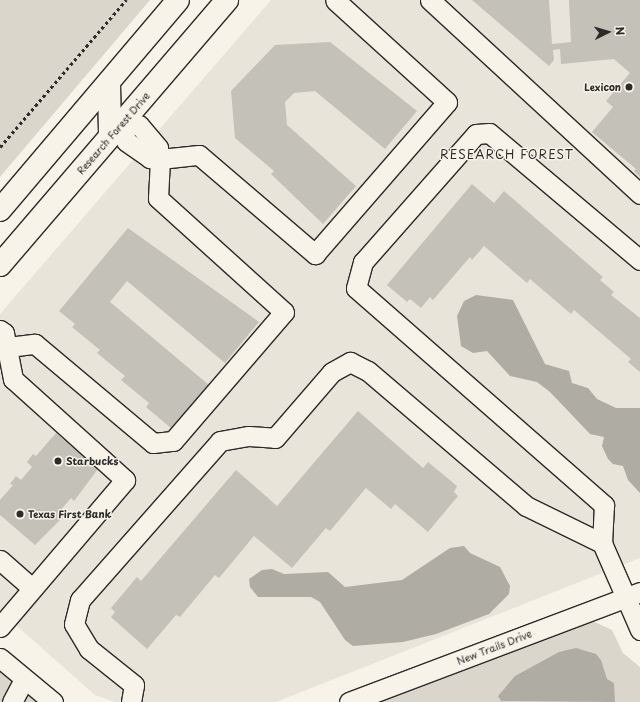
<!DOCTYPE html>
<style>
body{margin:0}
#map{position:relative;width:640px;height:702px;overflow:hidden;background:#f7f3e8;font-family:"Playpen Sans",sans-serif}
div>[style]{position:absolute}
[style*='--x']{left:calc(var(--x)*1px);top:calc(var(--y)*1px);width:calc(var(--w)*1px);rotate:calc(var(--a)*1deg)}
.built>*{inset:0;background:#e8e4da}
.green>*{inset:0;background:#dad6cc}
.water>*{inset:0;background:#afaca4}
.building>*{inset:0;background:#c4c1b9}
.path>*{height:2.5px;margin-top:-1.25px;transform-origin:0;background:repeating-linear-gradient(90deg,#2b2b2b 0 3px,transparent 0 6px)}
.roads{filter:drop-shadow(1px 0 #2b2b2b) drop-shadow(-1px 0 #2b2b2b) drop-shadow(0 1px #2b2b2b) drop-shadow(0 -1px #2b2b2b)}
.minor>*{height:19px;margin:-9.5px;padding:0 9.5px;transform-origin:9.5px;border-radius:9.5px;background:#f7f3e8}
.major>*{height:22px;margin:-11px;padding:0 11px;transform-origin:11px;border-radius:11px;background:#f7f3e8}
.dots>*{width:11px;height:11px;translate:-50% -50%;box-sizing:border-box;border:2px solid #f7f3e8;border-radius:50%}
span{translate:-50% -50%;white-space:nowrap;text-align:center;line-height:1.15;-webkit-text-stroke:3px #f7f3e8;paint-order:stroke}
.poi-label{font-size:10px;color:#2b2b2b;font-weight:700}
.right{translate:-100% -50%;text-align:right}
.left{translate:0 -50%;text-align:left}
.street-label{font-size:10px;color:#2b2b2b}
.quarter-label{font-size:12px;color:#2b2b2b;letter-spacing:1px}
.north{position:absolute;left:588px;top:12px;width:40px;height:40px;-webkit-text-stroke:3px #f7f3e8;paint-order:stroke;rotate:85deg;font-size:11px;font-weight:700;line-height:16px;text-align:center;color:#2b2b2b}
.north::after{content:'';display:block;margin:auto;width:14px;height:18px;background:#2b2b2b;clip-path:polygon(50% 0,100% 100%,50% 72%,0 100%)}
</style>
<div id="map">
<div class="built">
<div style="clip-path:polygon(271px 0,640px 0,640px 558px,276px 702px,115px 702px,95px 695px,0 611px,0 314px)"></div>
</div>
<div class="green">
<div style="clip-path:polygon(0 0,150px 0,0 177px)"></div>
<div style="clip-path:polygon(590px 620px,612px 630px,623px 653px,640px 667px,640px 702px,380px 702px)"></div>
<div style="clip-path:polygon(0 670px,39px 702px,0 702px)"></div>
</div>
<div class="water">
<div style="clip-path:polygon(476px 295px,513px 300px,545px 364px,569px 371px,572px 383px,588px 388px,597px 399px,616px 408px,640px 408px,640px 493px,628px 480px,623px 466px,613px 464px,608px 459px,602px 446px,604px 437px,590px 434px,550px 392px,537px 382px,510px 376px,487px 351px,473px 353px,461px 346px,457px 316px,464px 301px)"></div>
<div style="clip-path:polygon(464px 546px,470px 553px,500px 567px,510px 586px,509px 594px,489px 614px,436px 634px,403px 642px,353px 646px,345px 640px,320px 602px,311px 597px,258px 597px,250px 587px,249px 579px,262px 570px,272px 569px,284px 574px,328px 572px,345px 587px,402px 580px,450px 548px)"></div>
<div style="clip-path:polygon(576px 648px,596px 654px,601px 660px,607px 679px,614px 683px,615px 702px,501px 701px,498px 696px,515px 676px,559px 652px)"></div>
</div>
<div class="building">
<div style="clip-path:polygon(472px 0,549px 0,552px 44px,571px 42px,569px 0,640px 0,640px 177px,634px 171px,636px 169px,592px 132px,613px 107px,606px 101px,630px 73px,614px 59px,561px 64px,560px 49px,553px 50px,554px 60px,549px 66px)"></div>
<div style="clip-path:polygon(330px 42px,417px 111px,385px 149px,315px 91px,294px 93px,285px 102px,287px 125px,356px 186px,323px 224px,271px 174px,274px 171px,235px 138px,231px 91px,275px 45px)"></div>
<div style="clip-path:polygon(472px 184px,494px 203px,504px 191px,603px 277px,600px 280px,614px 292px,611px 295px,640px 318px,640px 372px,628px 362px,631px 359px,574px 310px,571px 314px,530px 279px,527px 283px,484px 246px,472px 260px,470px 257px,433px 300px,430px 297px,421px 308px,410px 299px,407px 302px,387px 285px)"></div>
<div style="clip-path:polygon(128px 228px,259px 322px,225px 363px,127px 281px,110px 302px,209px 385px,172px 429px,146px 407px,149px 403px,121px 380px,125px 376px,97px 353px,100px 350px,72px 327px,75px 324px,59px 311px)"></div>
<div style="clip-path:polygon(358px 411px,423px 468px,428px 462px,457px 486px,454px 492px,458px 496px,428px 532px,395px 504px,391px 509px,366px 488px,330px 531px,326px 528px,292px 568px,254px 536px,219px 578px,215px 575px,180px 617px,176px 615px,147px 649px,111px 617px,115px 612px,111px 608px,137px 577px,141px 581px,236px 470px,277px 506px)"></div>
<div style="clip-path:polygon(56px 433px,98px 469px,74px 501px,71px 498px,58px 513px,63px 517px,35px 545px,0 515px,0 500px,13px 485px,10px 484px,16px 476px,21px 480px,32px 467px,27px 462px,33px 454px,36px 456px)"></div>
</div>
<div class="path">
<div style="--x:0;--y:147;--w:194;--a:-49.4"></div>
</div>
<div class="roads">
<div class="minor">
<div style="--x:430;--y:0;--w:286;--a:42.7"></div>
<div style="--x:122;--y:123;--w:17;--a:7"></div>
<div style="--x:139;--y:125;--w:30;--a:50"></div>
<div style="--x:158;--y:148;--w:7;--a:106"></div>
<div style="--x:156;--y:155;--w:7;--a:153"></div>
<div style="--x:150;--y:158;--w:29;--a:-145"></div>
<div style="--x:126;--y:141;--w:18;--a:-103"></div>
<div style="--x:156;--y:155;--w:6;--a:45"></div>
<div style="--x:160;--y:159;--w:39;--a:-6"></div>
<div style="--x:199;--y:155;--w:153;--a:40.5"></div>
<div style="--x:315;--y:254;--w:201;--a:-49"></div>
<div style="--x:447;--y:102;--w:151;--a:-137.7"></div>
<div style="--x:640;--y:260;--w:197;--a:-139.9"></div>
<div style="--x:489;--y:133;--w:13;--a:176"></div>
<div style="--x:476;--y:134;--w:171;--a:131.4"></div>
<div style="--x:363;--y:262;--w:27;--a:105"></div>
<div style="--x:356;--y:288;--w:330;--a:41.2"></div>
<div style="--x:604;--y:505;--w:38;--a:93"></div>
<div style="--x:602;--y:543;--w:95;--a:66.4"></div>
<div style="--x:0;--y:330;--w:5;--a:37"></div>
<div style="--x:4;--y:333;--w:47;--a:78.9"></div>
<div style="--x:13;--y:379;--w:151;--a:42"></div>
<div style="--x:125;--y:480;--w:193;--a:130.4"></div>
<div style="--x:0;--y:348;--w:35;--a:-7"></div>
<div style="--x:35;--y:344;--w:154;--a:40"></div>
<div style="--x:153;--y:443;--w:20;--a:-6"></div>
<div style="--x:173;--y:441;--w:170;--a:-49.3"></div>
<div style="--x:284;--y:312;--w:170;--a:-137.9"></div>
<div style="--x:158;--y:198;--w:39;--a:-87"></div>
<div style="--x:0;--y:560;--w:43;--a:41.2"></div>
<div style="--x:0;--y:658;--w:69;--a:39.7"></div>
<div style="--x:12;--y:702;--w:26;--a:-62"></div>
<div style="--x:131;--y:702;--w:17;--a:-80"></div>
<div style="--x:134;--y:685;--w:58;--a:-141.3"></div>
<div style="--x:89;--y:649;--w:29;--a:-121"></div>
<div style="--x:74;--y:624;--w:25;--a:-76"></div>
<div style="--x:80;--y:600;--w:212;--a:-48.6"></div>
<div style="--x:220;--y:441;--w:29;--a:-10"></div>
<div style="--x:249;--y:436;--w:26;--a:4"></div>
<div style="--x:275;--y:438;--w:87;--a:-49.2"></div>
<div style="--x:332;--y:372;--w:21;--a:-29"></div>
<div style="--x:350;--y:362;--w:20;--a:27"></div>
<div style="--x:368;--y:371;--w:208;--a:40.5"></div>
<div style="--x:526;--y:506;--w:85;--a:26"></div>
<div style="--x:349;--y:702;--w:311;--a:-20.7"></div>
</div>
<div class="major">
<div style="--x:109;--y:82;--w:54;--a:88.9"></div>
<div style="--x:0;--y:210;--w:275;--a:-49.7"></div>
<div style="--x:0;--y:265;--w:349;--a:-49.4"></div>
</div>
</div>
<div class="dots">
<div style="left:629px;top:87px;background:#2b2b2b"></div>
<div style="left:58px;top:461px;background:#2b2b2b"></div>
<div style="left:20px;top:514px;background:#2b2b2b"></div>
</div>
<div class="poi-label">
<span class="right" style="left:621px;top:87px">Lexicon</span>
<span class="left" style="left:66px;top:461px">Starbucks</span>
<span class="left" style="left:28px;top:514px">Texas First Bank</span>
</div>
<div class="street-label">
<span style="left:113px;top:133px;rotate:-49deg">Research Forest Drive</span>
<span style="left:494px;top:647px;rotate:-21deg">New Trails Drive</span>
</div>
<div class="quarter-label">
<span style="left:507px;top:155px">RESEARCH FOREST</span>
</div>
<div class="north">N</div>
</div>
